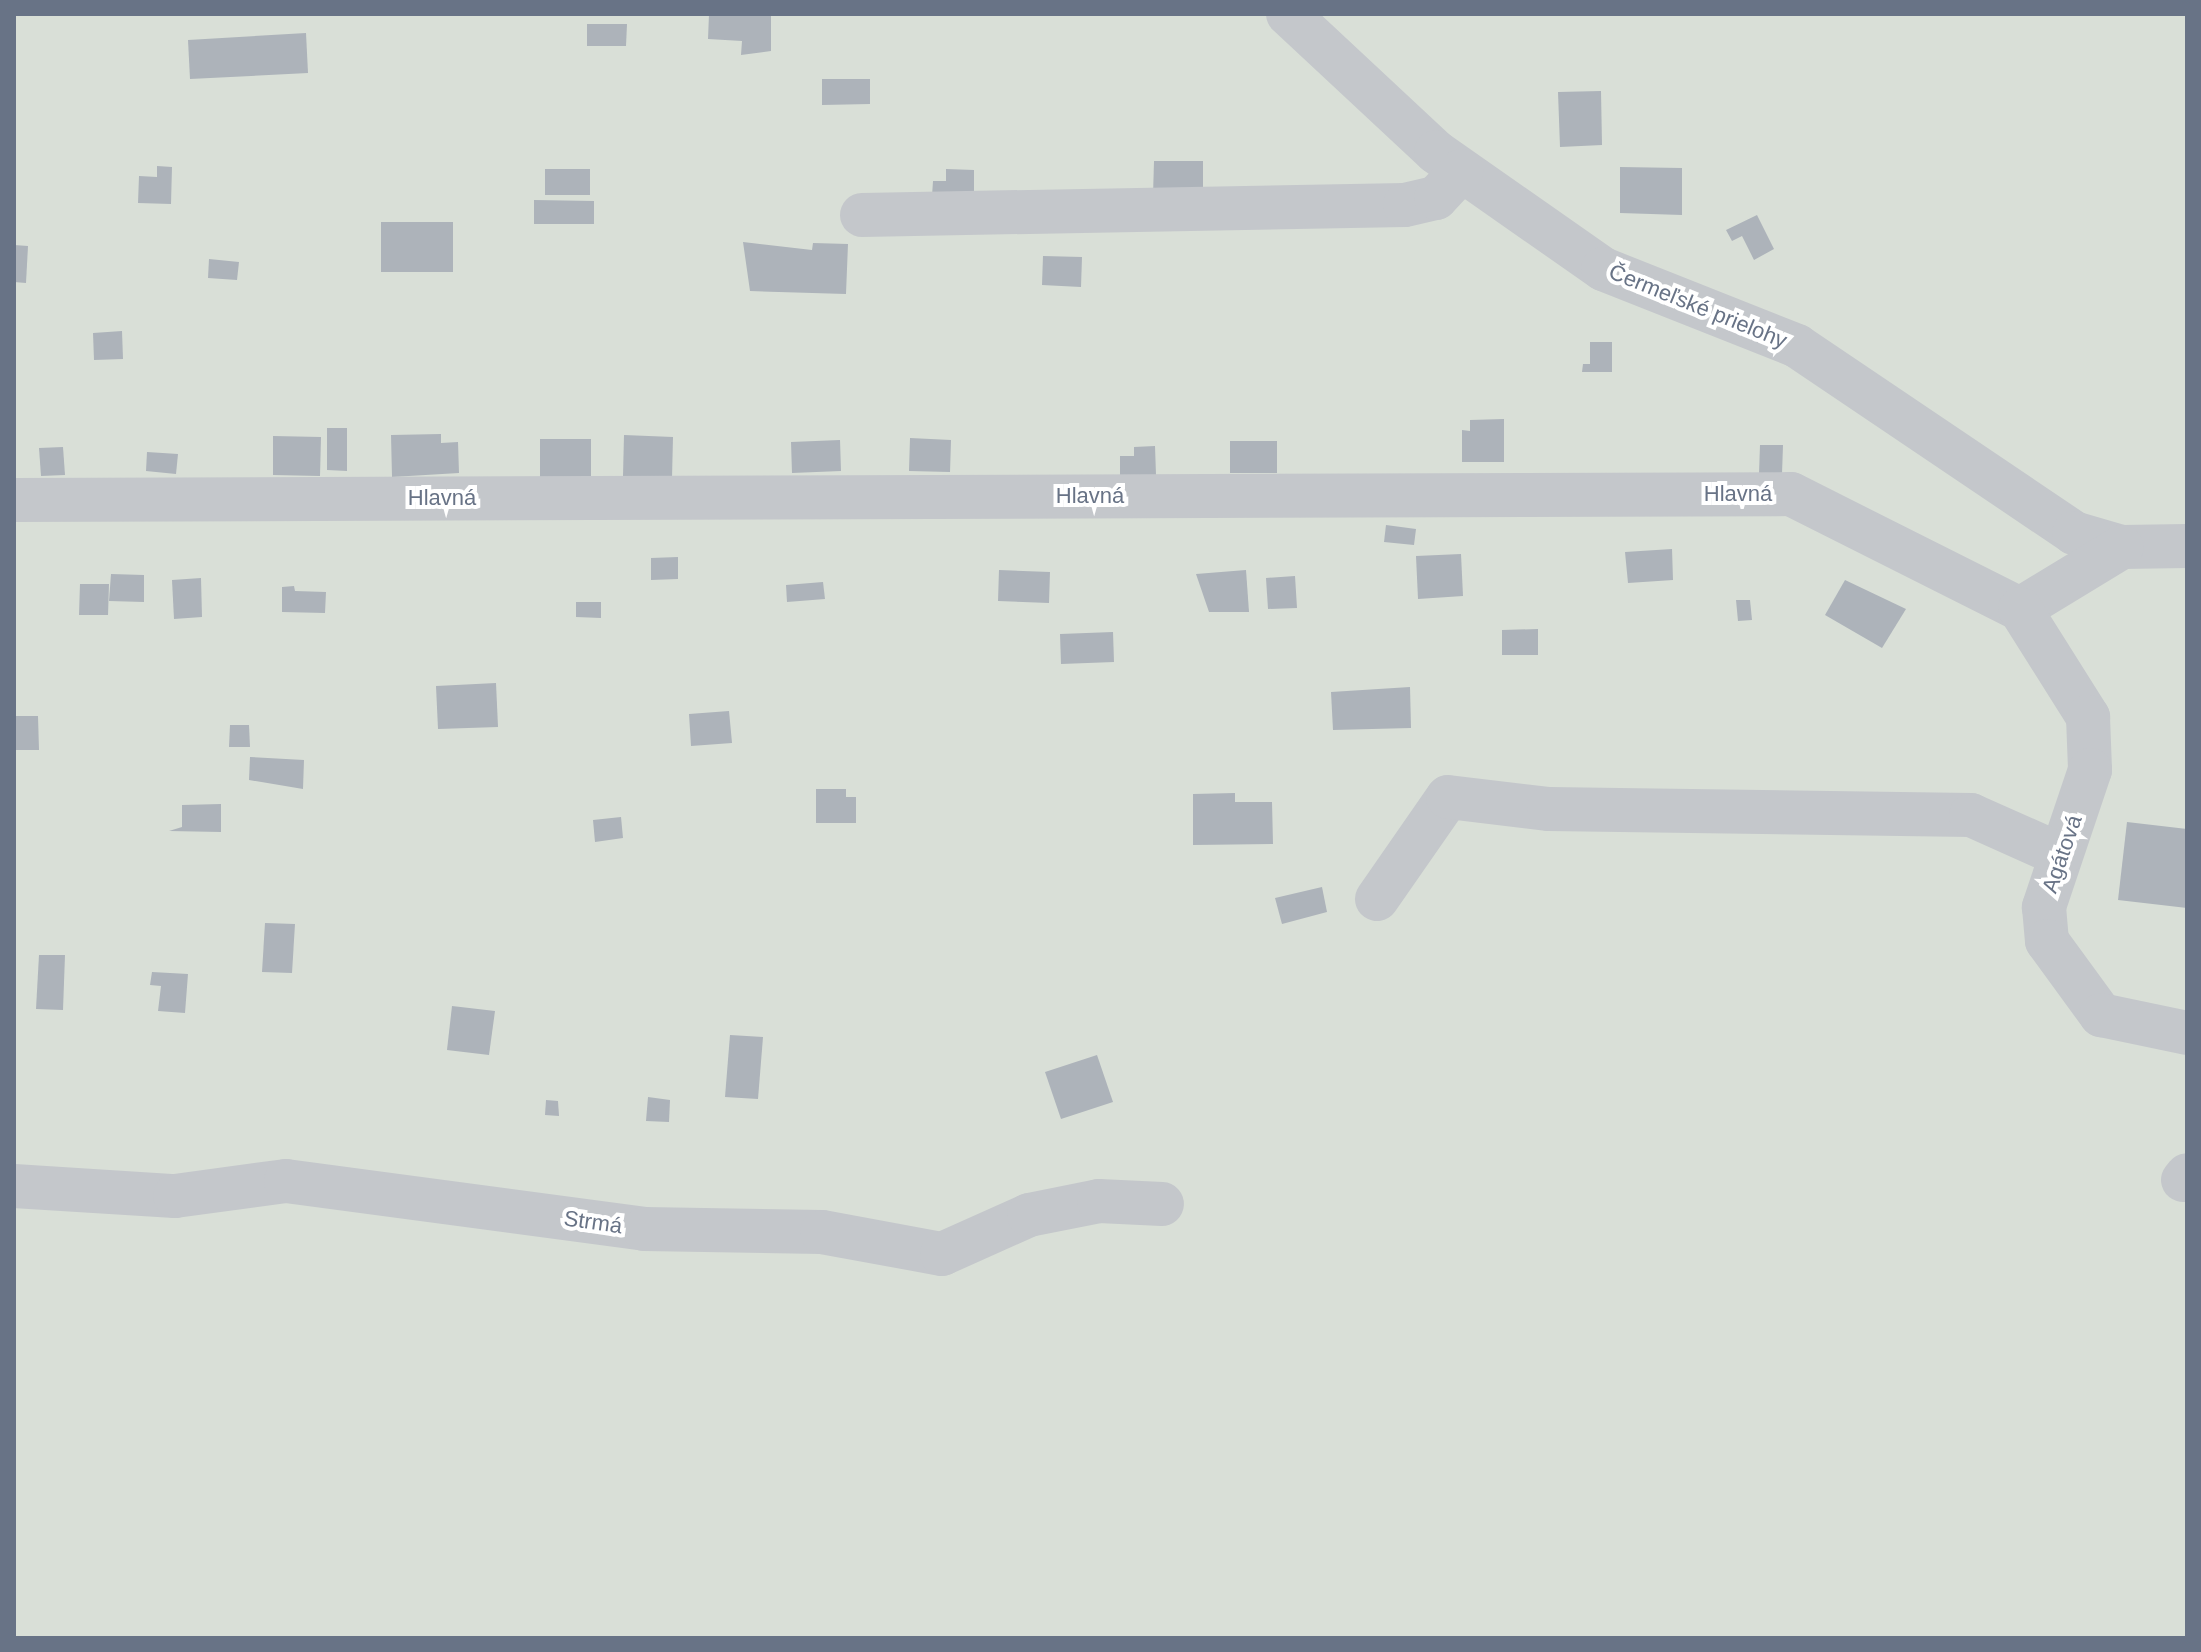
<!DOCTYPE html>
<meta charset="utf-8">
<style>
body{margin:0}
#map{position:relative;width:2201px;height:1652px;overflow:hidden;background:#f8f8f6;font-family:Arial,sans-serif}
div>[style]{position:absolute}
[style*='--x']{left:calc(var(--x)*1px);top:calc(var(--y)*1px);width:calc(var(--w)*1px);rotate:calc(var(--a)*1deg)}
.green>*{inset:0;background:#d9dfd7}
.building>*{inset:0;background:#adb3ba}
.minor>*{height:44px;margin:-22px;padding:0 22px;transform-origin:22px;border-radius:22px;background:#c4c7cb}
span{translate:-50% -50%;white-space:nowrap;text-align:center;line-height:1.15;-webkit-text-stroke:8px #fff;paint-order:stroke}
.street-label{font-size:22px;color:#687386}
.frame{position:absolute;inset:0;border:16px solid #687386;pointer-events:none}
</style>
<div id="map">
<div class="green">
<div style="clip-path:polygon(14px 14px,2187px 14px,2187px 1638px,14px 1638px)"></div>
</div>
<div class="building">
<div style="clip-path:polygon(709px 14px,771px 14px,771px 51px,741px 55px,742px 41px,708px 39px)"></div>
<div style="clip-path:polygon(587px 24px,627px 24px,626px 46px,587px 46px)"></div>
<div style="clip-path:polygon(306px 33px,308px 73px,190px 79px,188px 40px)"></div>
<div style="clip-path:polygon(822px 79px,870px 79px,870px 104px,822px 105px)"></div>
<div style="clip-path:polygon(1601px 91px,1602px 145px,1560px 147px,1558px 92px)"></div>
<div style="clip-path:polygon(1154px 161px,1203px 161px,1203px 197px,1153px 196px)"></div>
<div style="clip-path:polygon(157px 166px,172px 167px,171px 204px,138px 203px,139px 176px,157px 177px)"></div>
<div style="clip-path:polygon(1620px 167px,1682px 168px,1682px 215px,1620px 213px)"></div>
<div style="clip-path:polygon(545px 169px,590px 169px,590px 195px,545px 195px)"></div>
<div style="clip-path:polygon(946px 169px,974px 170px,974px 196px,932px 196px,933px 181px,946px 181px)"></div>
<div style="clip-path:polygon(534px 200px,594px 201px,594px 224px,534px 224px)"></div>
<div style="clip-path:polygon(1757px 215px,1774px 249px,1754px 260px,1742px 236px,1732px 241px,1726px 230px)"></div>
<div style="clip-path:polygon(381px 222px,453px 222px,453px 272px,381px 272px)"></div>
<div style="clip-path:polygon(743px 242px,812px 250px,813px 243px,848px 244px,846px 294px,750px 291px)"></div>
<div style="clip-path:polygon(14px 245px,28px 246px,26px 283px,14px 282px)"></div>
<div style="clip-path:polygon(1043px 256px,1082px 257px,1081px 287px,1042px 285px)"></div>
<div style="clip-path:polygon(209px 259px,239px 262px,237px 280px,208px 278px)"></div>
<div style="clip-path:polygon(122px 331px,123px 359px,94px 360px,93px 333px)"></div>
<div style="clip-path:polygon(1590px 342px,1612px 342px,1612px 372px,1582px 372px,1583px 364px,1590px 364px)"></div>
<div style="clip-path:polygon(1504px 419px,1504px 462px,1462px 462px,1462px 430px,1470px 431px,1470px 420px)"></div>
<div style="clip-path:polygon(327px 428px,347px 428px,347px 471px,327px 470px)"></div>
<div style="clip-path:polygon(441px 434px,441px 443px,458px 442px,459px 473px,392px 477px,391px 435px)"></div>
<div style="clip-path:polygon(624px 435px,673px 437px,672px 478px,623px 476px)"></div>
<div style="clip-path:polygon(273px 436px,321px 437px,320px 476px,273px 475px)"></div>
<div style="clip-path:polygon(910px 438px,951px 440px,950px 472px,909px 471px)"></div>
<div style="clip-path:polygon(540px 439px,591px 439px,591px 478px,540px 478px)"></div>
<div style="clip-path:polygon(840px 440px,841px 471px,792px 473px,791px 442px)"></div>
<div style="clip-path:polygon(1230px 441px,1277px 441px,1277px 473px,1230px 473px)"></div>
<div style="clip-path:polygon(1760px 445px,1783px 445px,1782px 474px,1759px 474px)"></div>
<div style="clip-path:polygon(1155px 446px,1156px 475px,1120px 476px,1120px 456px,1134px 456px,1134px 447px)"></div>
<div style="clip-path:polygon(63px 447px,65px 475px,41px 476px,39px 448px)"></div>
<div style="clip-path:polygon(147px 452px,178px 454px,176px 474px,146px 471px)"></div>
<div style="clip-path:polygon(1386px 525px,1416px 529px,1414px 545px,1384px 542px)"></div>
<div style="clip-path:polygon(1672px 549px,1673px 580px,1628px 583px,1625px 552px)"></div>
<div style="clip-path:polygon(1461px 554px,1463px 596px,1418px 599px,1416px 556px)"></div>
<div style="clip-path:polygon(678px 557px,678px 579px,651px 580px,651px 558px)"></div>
<div style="clip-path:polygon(999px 570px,1050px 572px,1049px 603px,998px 601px)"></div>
<div style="clip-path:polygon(1246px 570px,1249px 612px,1209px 612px,1196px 574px)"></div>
<div style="clip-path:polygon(111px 574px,144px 575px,144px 602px,109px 601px)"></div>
<div style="clip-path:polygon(1295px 576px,1297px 608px,1268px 609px,1266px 578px)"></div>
<div style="clip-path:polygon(201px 578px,202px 617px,174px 619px,172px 580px)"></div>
<div style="clip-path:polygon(1845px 580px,1906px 609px,1882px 648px,1825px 615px)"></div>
<div style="clip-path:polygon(823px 582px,825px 599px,787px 602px,786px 585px)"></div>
<div style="clip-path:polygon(80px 584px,109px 584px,108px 615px,79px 615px)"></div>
<div style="clip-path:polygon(294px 586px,295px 591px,326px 592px,325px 613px,282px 612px,282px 587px)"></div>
<div style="clip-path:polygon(1736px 600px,1750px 600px,1752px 620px,1738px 621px)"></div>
<div style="clip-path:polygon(576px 602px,601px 602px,601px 618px,576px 617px)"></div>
<div style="clip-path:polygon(1538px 629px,1538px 655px,1502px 655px,1502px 630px)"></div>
<div style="clip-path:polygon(1113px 632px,1114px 662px,1061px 664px,1060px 634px)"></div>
<div style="clip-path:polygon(496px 683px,498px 727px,438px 729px,436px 686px)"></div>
<div style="clip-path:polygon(1410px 687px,1411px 728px,1333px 730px,1331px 692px)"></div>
<div style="clip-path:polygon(729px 711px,732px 743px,691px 746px,689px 714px)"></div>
<div style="clip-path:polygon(14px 716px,38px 716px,39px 750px,14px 750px)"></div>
<div style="clip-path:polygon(230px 725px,249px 725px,250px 747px,229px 747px)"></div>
<div style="clip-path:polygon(250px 757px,304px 760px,303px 789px,249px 780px)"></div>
<div style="clip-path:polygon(816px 789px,846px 789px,846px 797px,856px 797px,856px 823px,816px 823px)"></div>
<div style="clip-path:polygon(1235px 793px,1235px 802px,1272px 802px,1273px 844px,1193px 845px,1193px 794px)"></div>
<div style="clip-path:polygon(221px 804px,221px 832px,169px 831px,182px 827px,182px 805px)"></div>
<div style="clip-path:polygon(621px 817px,623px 838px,595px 842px,593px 820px)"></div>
<div style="clip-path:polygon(2127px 822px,2187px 829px,2187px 908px,2118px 900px)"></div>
<div style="clip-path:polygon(1322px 887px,1327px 912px,1282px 924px,1275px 898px)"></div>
<div style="clip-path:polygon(265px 923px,295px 924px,292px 973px,262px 972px)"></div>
<div style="clip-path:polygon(39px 955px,65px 955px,63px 1010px,36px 1009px)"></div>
<div style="clip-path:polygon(152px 972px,188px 974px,185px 1013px,158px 1011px,161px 986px,150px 985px)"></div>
<div style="clip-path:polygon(452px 1006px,495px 1011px,489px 1055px,447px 1050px)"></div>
<div style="clip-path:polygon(730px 1035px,763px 1037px,758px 1099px,725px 1097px)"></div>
<div style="clip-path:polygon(1097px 1055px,1113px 1102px,1061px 1119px,1045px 1072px)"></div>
<div style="clip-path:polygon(648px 1097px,670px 1100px,669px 1122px,646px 1121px)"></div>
<div style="clip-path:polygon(546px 1100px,558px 1101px,559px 1116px,545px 1115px)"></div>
</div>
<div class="minor">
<div style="--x:1288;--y:14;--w:202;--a:43"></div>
<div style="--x:1436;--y:152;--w:204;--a:35"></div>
<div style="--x:1603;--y:269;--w:209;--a:21.6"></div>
<div style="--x:1797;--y:346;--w:334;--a:34"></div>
<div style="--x:2074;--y:533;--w:50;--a:16.3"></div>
<div style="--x:2122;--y:547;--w:65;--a:-0.9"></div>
<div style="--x:862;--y:215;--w:543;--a:-1.06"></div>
<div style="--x:1405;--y:205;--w:32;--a:-13"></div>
<div style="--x:1436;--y:198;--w:37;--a:-47"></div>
<div style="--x:14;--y:500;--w:1777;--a:-0.19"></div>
<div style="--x:1791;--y:494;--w:256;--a:26.7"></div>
<div style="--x:2020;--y:609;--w:119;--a:-31.3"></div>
<div style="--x:2020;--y:609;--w:128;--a:57.8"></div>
<div style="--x:2088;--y:717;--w:53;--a:87.8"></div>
<div style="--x:2090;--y:770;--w:145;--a:108.6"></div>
<div style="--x:2044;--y:907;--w:34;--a:85"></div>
<div style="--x:2047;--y:941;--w:92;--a:53.9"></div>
<div style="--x:2101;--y:1015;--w:88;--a:11.8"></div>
<div style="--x:1377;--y:899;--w:124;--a:-55.2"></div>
<div style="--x:1448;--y:797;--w:102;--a:6.8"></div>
<div style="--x:1549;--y:809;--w:422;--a:0.8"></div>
<div style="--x:1971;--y:815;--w:98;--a:24"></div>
<div style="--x:2183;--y:1180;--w:6;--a:-51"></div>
<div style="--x:14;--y:1186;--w:161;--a:3.6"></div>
<div style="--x:175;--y:1196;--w:112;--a:-7.7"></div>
<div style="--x:286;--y:1181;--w:361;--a:7.6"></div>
<div style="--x:644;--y:1229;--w:178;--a:1"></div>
<div style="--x:822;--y:1232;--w:122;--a:10.4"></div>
<div style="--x:942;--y:1254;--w:95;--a:-24.1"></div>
<div style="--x:1029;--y:1215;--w:71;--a:-11.3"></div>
<div style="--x:1099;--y:1201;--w:63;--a:2.7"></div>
</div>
<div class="street-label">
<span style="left:1698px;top:306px;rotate:22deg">Čermeľské prielohy</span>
<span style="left:1738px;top:494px">Hlavná</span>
<span style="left:1090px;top:496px">Hlavná</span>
<span style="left:442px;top:498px">Hlavná</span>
<span style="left:2062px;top:854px;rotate:-71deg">Agátová</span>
<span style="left:593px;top:1222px;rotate:8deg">Strmá</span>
</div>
<div class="frame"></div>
</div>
